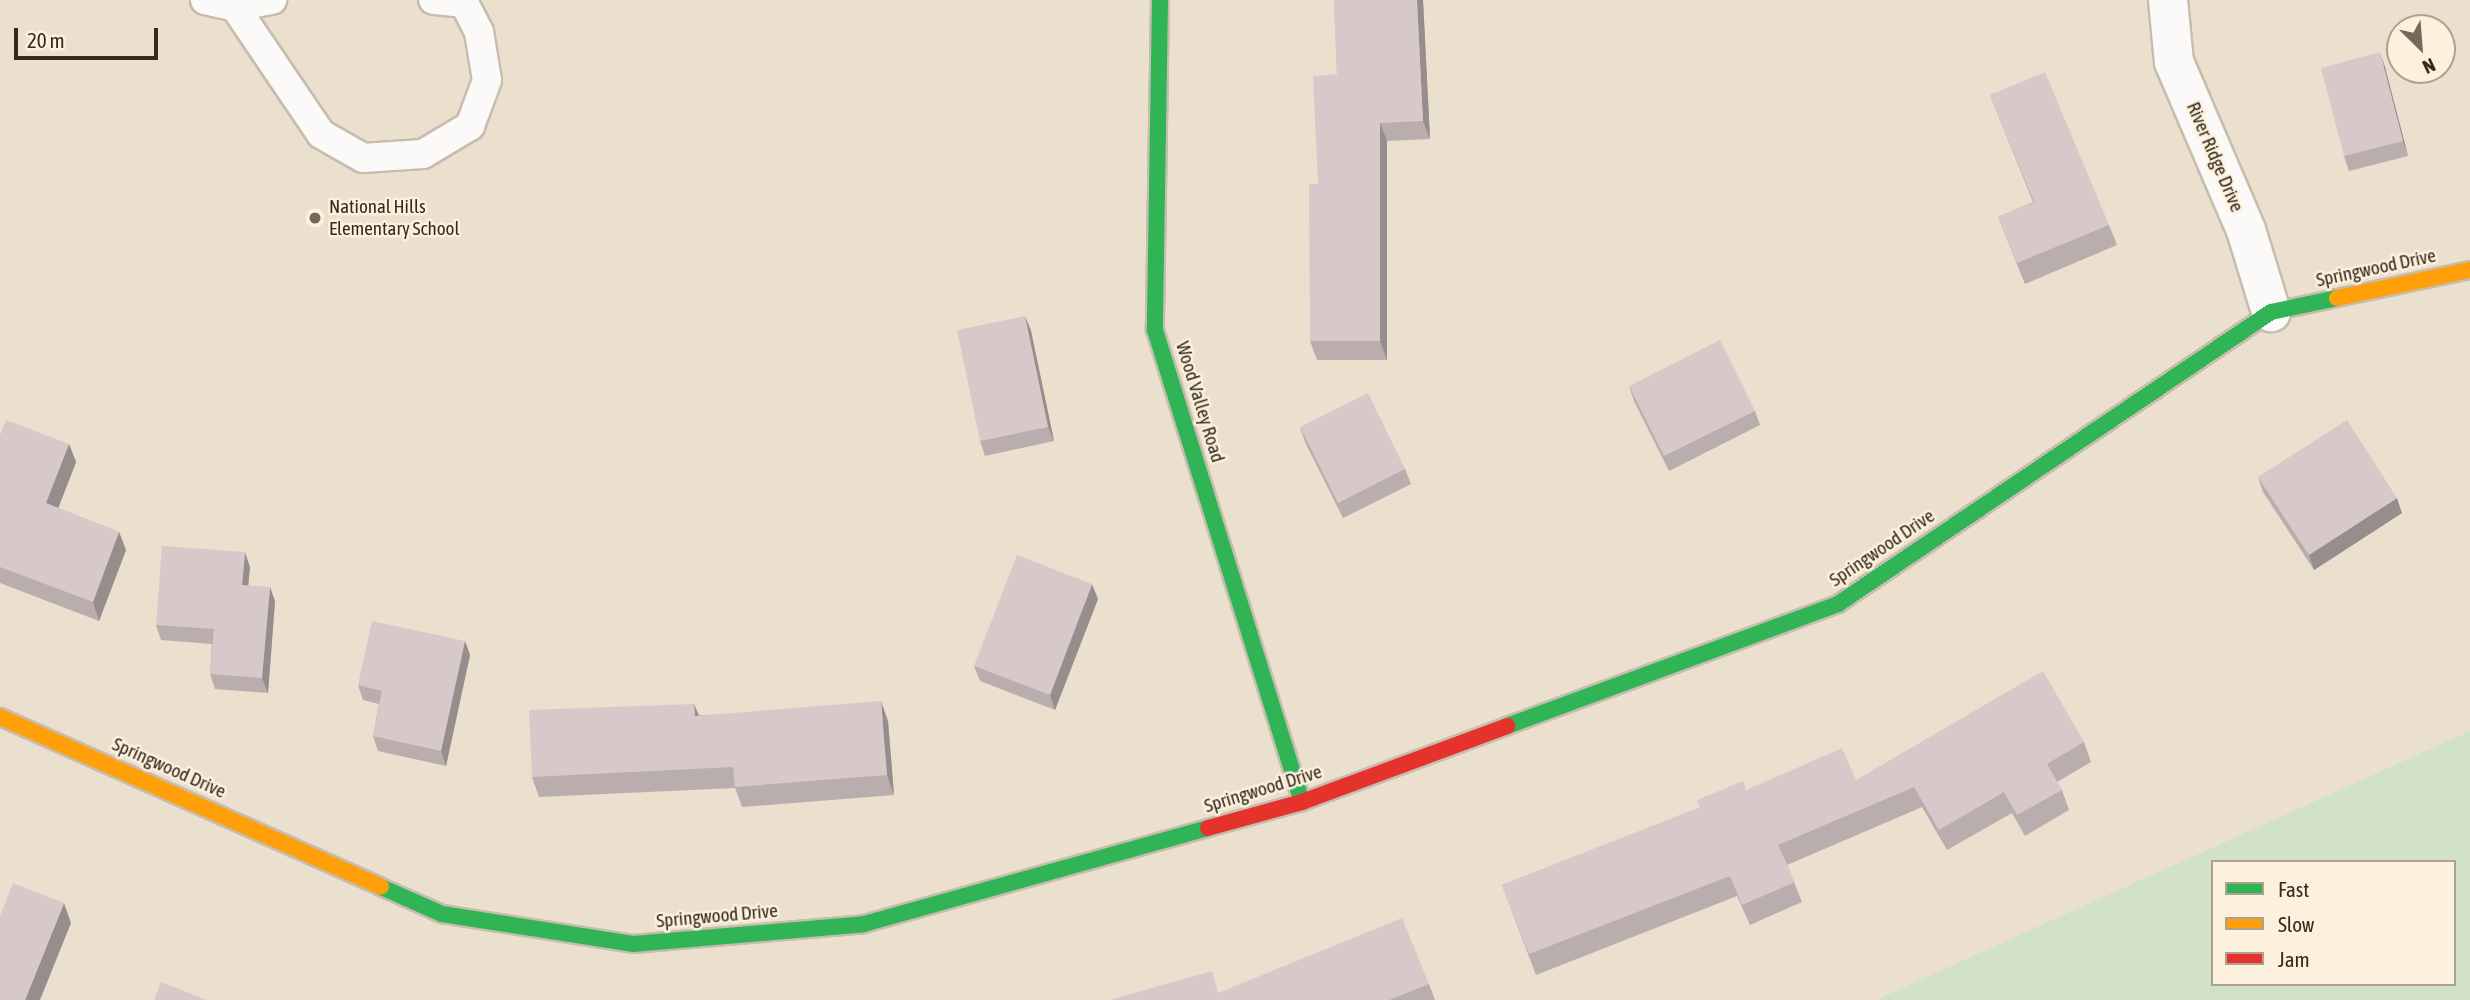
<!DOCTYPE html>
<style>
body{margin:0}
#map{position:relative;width:2470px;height:1000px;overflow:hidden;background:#eae0cd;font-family:"Asap Condensed",sans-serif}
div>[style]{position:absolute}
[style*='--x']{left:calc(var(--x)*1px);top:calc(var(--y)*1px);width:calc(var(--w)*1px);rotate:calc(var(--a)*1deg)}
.green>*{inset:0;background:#d2e2c9}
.roads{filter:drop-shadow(2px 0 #c6bdaf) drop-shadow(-2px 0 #c6bdaf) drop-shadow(0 2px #c6bdaf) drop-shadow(0 -2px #c6bdaf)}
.lane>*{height:28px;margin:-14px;padding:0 14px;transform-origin:14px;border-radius:14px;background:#fcfaf8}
.street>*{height:38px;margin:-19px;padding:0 19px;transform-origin:19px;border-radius:19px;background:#fcfaf8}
.fast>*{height:16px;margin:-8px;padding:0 8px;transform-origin:8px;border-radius:8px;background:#30b455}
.slow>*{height:16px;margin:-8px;padding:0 8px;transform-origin:8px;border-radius:8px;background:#ff9f0a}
.jam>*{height:16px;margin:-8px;padding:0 8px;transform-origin:8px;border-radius:8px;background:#e5322d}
.wall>*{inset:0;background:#b9adae}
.shaded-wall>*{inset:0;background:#968d8d}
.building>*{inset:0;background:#d7c9ca}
.dots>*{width:19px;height:19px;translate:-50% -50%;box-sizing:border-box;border:4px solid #fdf1dd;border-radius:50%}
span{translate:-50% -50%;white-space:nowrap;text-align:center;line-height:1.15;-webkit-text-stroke:5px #fdf1dd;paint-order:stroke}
.street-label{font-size:19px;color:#332b1e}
.poi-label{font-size:19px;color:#332b1e}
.left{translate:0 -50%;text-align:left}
.legend{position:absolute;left:2211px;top:860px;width:245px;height:126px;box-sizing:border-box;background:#fdf1dd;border:2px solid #aca291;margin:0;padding:9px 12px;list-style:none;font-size:21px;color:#332b1e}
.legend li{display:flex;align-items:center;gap:14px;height:35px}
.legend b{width:35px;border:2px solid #aca291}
.north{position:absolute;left:2386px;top:14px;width:70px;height:70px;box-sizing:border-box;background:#fdf1dd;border:2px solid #aca291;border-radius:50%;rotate:155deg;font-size:19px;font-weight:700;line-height:28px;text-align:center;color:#332b1e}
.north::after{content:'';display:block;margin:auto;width:24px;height:32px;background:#736a5b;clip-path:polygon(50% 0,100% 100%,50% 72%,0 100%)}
.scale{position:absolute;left:14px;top:28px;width:144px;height:32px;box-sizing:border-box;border:4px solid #332b1e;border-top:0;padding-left:9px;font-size:21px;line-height:24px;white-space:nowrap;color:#332b1e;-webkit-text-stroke:5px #fdf1dd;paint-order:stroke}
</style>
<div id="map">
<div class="green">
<div style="clip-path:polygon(evenodd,2470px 731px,2470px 1000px,1876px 1000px,2470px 731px,2213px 862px,2454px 862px,2454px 984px,2213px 984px,2213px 862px)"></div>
</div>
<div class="roads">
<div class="lane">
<div style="--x:205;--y:0;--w:31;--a:13"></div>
<div style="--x:235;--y:7;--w:38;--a:-11"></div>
<div style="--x:235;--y:7;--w:153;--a:55.9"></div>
<div style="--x:321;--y:134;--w:48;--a:29.7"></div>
<div style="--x:363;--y:158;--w:60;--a:-3.8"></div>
<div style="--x:423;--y:154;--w:55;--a:-30.8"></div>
<div style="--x:470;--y:126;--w:49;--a:-69.7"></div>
<div style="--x:487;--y:80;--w:49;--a:-99.5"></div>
<div style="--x:479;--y:32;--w:33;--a:-117"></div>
<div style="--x:464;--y:3;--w:31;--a:-174"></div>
</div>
<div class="street">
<div style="--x:2168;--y:0;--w:62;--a:84.5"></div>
<div style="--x:2174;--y:62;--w:183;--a:66.8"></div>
<div style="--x:2246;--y:230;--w:86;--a:73"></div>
</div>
<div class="fast">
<div style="--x:1160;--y:0;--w:330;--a:90.9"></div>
<div style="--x:1155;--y:330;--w:494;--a:72.7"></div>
<div style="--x:1507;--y:726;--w:353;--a:-20.2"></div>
<div style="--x:1838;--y:604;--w:522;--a:-33.99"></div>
<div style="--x:2271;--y:312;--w:67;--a:-12"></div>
<div style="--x:381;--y:887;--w:67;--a:23.9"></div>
<div style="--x:442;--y:914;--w:193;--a:8.9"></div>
<div style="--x:633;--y:944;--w:232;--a:-4.9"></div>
<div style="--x:864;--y:924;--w:357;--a:-15.6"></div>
</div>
<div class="slow">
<div style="--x:2337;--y:298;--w:136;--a:-11.9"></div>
<div style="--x:0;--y:717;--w:417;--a:24"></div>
</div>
<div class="jam">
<div style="--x:1208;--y:828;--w:98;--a:-15.5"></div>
<div style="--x:1302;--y:802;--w:219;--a:-20.3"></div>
</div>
</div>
<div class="wall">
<div style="clip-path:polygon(1334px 0,1423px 0,1430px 139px,1387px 141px,1387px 360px,1317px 360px,1310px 341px,1318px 184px,1337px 74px)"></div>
<div style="clip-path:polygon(2385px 67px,2408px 156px,2349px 171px,2344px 156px)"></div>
<div style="clip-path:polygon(1990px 95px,2109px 225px,2117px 245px,2025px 284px,1998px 217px,2033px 202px)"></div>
<div style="clip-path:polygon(1025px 316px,1031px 331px,1054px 441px,985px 456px,980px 441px)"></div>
<div style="clip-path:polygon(1629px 386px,1755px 411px,1760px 425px,1669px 471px,1634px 401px)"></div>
<div style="clip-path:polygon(1300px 427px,1405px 469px,1411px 484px,1343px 518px,1305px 442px)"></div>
<div style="clip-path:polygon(0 435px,69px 444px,76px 462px,58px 508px,119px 532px,126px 550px,99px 621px,0 583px)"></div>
<div style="clip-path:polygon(2258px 477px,2402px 513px,2314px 570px,2263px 492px)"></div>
<div style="clip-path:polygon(250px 567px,248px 585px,275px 601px,268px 693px,215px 689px,210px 674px,212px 644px,161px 640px,156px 625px)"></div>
<div style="clip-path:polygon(1098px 599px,1055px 710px,980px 681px,974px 666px)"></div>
<div style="clip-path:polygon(465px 641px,470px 655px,446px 766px,378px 751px,373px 736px,379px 704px,363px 700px,358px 685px)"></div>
<div style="clip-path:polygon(694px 704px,699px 715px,888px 721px,894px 795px,742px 807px,735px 788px,539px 797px,532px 777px)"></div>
<div style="clip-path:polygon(2084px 742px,2091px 762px,2057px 782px,2062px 790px,2069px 810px,2025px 836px,2012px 813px,1947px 850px,1922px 807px,1787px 865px,1802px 902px,1750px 925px,1737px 896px,1536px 975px,1502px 885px,1746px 790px,1856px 780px)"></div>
<div style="clip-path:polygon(1429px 984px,1435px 1000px,1109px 1000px,1219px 993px)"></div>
</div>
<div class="shaded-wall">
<div style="clip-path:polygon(1417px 0,1423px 0,1430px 139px,1423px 121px)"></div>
<div style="clip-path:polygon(2380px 52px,2385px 67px,2408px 156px,2403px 141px)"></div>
<div style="clip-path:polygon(1380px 123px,1387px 141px,1387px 360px,1380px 341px)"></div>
<div style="clip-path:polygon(1025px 316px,1031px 331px,1054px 441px,1048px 427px)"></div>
<div style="clip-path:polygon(69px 444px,76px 462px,53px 522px,46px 503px)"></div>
<div style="clip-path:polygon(2397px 498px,2402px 513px,2314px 570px,2309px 555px)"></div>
<div style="clip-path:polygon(119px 532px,126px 550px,99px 621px,93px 602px)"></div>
<div style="clip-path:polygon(245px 552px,250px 567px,247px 599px,242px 585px)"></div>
<div style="clip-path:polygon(1092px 584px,1098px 599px,1055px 710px,1050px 695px)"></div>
<div style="clip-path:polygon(270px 587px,275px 601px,268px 693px,262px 678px)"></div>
<div style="clip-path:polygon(465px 641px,470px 655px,446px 766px,441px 751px)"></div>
<div style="clip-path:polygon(881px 701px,888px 721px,894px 795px,887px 775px)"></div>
<div style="clip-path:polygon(694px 704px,702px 724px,695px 716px)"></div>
<div style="clip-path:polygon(64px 903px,71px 923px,40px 1000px,25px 1000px)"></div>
</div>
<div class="building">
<div style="clip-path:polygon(1334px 0,1417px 0,1423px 121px,1380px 123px,1380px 341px,1310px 341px,1309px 184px,1318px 184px,1313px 76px,1337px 74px)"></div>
<div style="clip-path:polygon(2380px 52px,2403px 141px,2344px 156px,2321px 68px)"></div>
<div style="clip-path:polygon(2045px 72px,2109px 225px,2017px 263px,1998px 217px,2034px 202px,1990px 95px)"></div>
<div style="clip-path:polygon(1025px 316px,1048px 427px,980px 441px,957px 330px)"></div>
<div style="clip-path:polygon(1720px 340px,1755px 411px,1664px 456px,1629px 386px)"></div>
<div style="clip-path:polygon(1368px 393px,1405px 469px,1338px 503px,1300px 427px)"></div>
<div style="clip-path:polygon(6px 420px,69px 444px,46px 503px,119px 532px,93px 602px,0 567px,0 435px)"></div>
<div style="clip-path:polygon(2347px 420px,2397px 498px,2309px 555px,2258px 477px)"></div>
<div style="clip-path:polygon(162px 546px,245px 552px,242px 585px,270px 587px,262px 678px,210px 674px,214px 629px,156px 625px)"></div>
<div style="clip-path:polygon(1017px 555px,1092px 584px,1050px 695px,974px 666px)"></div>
<div style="clip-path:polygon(372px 621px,465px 641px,441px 751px,373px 736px,382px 691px,358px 685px)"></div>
<div style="clip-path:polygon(2043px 671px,2084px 742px,2047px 764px,2062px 790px,2017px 815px,2004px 792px,1939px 830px,1914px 787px,1778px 845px,1795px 882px,1742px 905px,1730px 876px,1529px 954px,1502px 885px,1700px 807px,1697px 800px,1743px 781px,1746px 790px,1842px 748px,1856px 780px)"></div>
<div style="clip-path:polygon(881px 701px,887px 775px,735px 787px,733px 767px,532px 777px,529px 710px,694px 704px,695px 716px)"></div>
<div style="clip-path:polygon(13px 883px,64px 903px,25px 1000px,0 1000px,0 916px)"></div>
<div style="clip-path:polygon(1402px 918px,1429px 984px,1389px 1000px,1109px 1000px,1212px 971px,1218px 993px)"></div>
<div style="clip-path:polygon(161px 982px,207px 1000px,154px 1000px)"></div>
</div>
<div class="dots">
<div style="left:315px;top:218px;background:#736a5b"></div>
</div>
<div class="street-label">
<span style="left:2215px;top:157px;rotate:67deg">River Ridge Drive</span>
<span style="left:2376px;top:268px;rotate:-12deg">Springwood Drive</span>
<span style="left:1200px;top:402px;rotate:73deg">Wood Valley Road</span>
<span style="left:1882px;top:548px;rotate:-34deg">Springwood Drive</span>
<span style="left:169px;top:768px;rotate:24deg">Springwood Drive</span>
<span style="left:1263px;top:789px;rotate:-17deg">Springwood Drive</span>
<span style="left:717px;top:916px;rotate:-5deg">Springwood Drive</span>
</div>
<div class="poi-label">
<span class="left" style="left:329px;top:218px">National Hills<br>Elementary School</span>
</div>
<ul class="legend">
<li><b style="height:9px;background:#30b455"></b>Fast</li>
<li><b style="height:9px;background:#ff9f0a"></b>Slow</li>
<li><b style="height:9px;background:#e5322d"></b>Jam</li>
</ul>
<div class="north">N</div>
<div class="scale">20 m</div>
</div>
